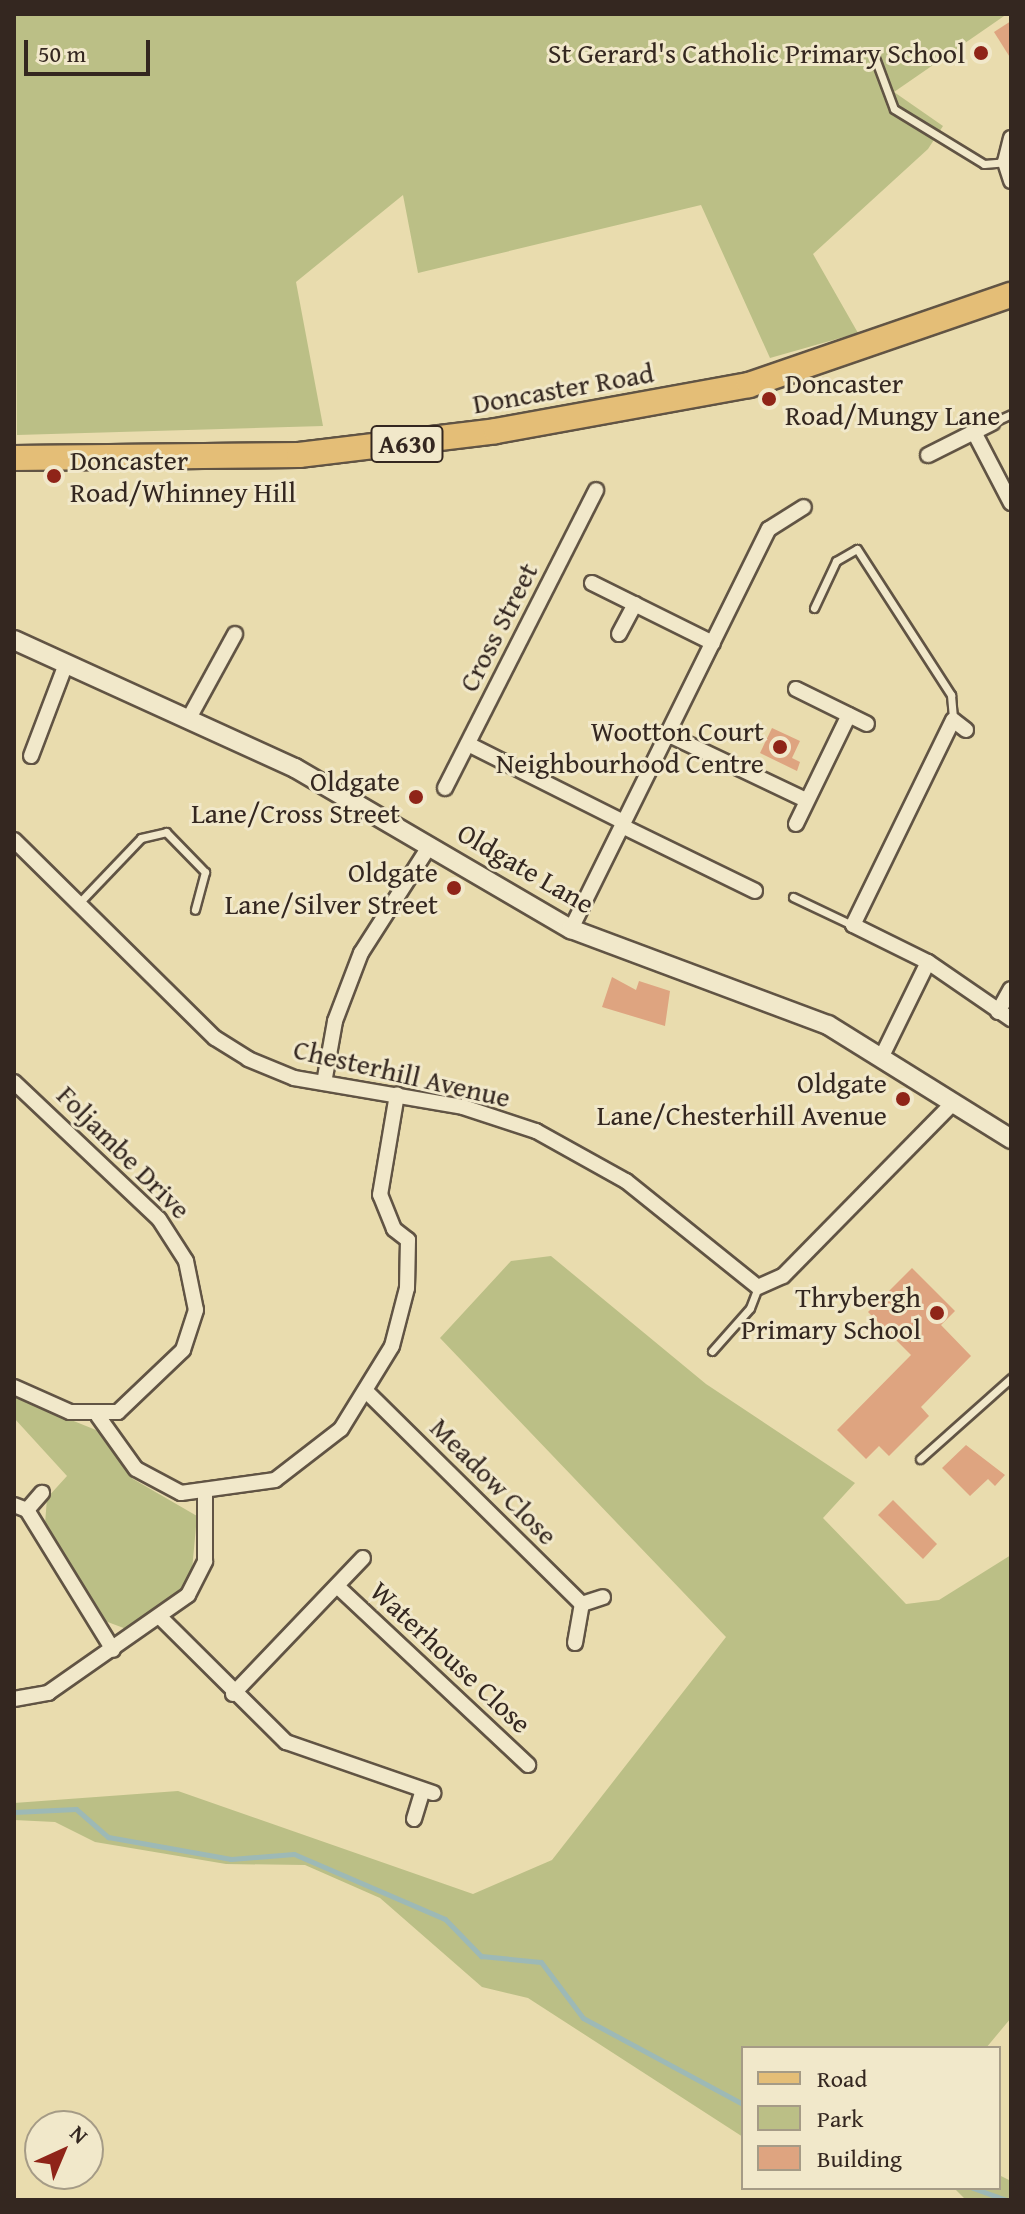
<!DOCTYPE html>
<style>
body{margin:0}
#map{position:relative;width:1025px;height:2214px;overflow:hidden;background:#e9dcae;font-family:"Gentium Book Plus",serif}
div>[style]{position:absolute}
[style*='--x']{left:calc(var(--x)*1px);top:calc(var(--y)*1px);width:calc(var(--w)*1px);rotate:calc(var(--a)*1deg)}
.green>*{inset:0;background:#bbbf86}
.stream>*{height:5px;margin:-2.5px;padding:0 2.5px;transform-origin:2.5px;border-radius:2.5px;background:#9db9b6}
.building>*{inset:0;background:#dea480}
.roads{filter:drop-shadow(2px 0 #615444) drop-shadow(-2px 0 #615444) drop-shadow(0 2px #615444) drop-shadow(0 -2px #615444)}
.service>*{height:7px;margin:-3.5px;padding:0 3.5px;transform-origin:3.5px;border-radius:3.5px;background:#f1e8ca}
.minor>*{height:14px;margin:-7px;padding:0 7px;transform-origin:7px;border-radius:7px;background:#f1e8ca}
.tertiary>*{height:18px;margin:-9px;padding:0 9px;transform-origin:9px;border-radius:9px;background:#f1e8ca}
.primary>*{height:24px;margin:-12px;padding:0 12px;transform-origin:12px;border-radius:12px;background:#e4be77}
.dots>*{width:22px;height:22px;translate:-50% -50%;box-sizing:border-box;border:4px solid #f1e8ca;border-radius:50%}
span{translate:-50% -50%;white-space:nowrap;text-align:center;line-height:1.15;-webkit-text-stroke:6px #f1e8ca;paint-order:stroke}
.shield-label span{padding:2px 6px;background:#f1e8ca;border:2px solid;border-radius:6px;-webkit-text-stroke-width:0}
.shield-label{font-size:26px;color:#342720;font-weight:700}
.poi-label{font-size:28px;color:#342720}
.right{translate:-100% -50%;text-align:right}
.left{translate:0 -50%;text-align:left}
.street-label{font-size:28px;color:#342720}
.frame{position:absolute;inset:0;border:16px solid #342720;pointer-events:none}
.legend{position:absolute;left:741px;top:2046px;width:260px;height:144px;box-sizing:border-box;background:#f1e8ca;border:2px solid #a59b86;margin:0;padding:10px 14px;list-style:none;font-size:24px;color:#342720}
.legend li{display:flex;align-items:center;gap:16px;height:40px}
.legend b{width:40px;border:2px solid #a59b86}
.north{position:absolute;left:24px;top:2110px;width:80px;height:80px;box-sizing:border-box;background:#f1e8ca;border:2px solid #a59b86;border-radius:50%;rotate:44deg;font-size:22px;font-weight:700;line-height:32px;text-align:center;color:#342720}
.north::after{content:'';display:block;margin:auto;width:28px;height:36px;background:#8f2418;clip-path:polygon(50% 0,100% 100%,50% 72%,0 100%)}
.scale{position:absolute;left:24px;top:40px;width:126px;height:36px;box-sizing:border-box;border:4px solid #342720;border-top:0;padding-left:10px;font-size:24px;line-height:28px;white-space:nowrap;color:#342720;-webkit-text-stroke:6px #f1e8ca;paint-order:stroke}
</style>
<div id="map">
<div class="green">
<div style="clip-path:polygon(14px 14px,1007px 14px,894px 92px,943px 126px,928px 149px,813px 254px,858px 333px,770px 358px,701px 205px,418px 273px,403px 195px,296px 282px,323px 426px,17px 435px)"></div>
<div style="clip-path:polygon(551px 1256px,706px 1384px,855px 1483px,823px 1518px,906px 1604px,939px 1600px,1011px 1555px,1011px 2018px,986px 2048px,743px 2048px,743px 2137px,528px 1998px,482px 1987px,380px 1898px,305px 1865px,226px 1864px,95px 1842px,55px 1822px,14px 1820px,14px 1803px,178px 1791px,473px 1894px,552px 1860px,726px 1637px,440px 1338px,511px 1261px)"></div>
<div style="clip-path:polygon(14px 1397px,96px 1430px,133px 1479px,197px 1516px,191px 1581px,177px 1600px,129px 1630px,105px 1621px,45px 1524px,47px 1498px,67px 1476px,14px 1418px)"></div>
<div style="clip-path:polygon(999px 2175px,1011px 2181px,1011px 2200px,966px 2200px,954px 2188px,999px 2188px)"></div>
</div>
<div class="stream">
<div style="--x:14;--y:1812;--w:62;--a:-2.8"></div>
<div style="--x:76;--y:1809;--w:43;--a:41.2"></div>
<div style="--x:108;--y:1837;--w:125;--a:10.1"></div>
<div style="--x:231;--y:1859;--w:63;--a:-4.5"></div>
<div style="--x:294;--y:1854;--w:164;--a:23.3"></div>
<div style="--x:445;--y:1919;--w:52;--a:45.8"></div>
<div style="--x:481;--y:1956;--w:60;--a:5.7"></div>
<div style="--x:541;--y:1962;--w:70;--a:53.1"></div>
<div style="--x:583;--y:2018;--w:182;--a:28.3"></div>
<div style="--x:973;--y:2188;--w:35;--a:20"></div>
</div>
<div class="building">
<div style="clip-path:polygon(1011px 21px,1011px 59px,994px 32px)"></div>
<div style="clip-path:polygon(772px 728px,800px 741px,792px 758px,800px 762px,797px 771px,760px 753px)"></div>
<div style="clip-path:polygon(612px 977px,636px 990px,639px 981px,670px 991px,665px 1026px,602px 1007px)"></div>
<div style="clip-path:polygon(912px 1268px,955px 1311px,941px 1325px,971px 1356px,921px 1407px,929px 1416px,889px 1456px,879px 1446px,866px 1459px,837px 1430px,911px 1355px,868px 1312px)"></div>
<div style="clip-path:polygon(966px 1445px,1005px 1475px,995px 1486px,988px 1479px,970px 1496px,942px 1468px)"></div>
<div style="clip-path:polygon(893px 1500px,937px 1544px,923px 1559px,878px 1515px)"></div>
</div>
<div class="roads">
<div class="service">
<div style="--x:875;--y:58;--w:54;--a:69.6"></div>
<div style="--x:894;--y:109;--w:105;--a:31.4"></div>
<div style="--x:984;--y:164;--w:21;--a:-5"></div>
<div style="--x:992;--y:423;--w:21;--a:-25"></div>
<div style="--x:814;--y:608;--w:52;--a:-64.9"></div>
<div style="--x:836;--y:561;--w:24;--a:-30"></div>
<div style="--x:857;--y:549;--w:174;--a:57.2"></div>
<div style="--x:951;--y:695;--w:24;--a:85"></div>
<div style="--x:793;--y:897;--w:65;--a:25.4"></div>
<div style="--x:78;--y:904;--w:91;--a:-46.3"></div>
<div style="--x:141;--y:838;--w:26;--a:-13"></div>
<div style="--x:166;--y:832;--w:56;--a:45.7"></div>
<div style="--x:205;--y:872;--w:39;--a:105"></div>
<div style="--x:712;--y:1351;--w:57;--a:-48.5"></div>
<div style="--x:750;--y:1308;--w:22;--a:-69"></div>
<div style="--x:920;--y:1459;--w:122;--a:-41.7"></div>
</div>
<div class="minor">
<div style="--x:1011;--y:138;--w:25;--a:104"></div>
<div style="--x:1005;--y:162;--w:20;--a:72"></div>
<div style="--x:974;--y:432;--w:80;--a:62.5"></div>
<div style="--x:928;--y:455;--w:72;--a:-26.6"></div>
<div style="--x:592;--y:583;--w:135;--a:26.4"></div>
<div style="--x:619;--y:634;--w:34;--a:-62"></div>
<div style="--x:796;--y:689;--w:79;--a:26.2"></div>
<div style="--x:188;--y:720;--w:98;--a:-61.3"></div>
<div style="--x:966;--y:730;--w:16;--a:-142"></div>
<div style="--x:953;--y:720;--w:228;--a:116"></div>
<div style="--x:853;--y:925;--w:84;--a:26.3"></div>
<div style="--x:928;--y:962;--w:101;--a:34.5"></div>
<div style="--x:667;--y:734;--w:154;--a:25.4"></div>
<div style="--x:468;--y:744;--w:174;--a:26.6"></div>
<div style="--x:31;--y:756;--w:98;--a:-69.2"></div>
<div style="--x:445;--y:788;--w:334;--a:-63.1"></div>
<div style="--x:796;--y:824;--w:121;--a:-64.1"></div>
<div style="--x:622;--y:826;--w:148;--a:26"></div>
<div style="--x:14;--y:840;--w:282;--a:44.6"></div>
<div style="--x:215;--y:1038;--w:39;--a:32"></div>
<div style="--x:248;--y:1059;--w:50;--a:22.4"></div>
<div style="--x:294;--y:1078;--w:171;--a:9.7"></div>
<div style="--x:463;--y:1107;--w:77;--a:18.2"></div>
<div style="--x:536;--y:1131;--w:103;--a:29.1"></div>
<div style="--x:626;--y:1181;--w:169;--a:38.8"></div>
<div style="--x:758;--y:1287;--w:27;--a:-24"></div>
<div style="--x:783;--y:1276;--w:244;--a:-45.5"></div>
<div style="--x:571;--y:929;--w:446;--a:-63.7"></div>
<div style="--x:769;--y:529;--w:41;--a:-32.2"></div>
<div style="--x:998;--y:1012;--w:26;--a:-61"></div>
<div style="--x:883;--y:1054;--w:102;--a:-63.9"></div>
<div style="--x:14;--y:1082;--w:199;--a:43.4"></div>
<div style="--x:159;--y:1219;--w:50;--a:57.3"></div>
<div style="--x:186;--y:1261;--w:50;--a:78.5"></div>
<div style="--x:196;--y:1310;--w:42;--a:108"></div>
<div style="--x:183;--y:1350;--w:90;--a:136.4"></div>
<div style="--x:118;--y:1412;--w:48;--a:180"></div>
<div style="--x:70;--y:1412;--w:61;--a:-155.9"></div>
<div style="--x:324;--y:1083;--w:63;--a:-79.9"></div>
<div style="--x:335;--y:1021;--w:73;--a:-69.1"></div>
<div style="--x:361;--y:953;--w:128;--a:-57.4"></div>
<div style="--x:369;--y:1394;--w:299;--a:44.6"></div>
<div style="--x:98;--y:1416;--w:65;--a:54.4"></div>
<div style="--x:136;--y:1469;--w:51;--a:28.1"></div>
<div style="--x:181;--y:1493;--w:95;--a:-7.9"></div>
<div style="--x:275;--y:1480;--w:83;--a:-37.7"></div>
<div style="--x:341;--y:1429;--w:97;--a:-58.4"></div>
<div style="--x:392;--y:1346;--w:60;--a:-75.5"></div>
<div style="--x:407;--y:1288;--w:48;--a:-88.8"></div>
<div style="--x:408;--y:1240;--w:18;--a:-142"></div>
<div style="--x:394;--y:1229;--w:37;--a:-112"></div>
<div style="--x:380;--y:1195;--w:102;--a:-80.4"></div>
<div style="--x:14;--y:1505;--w:14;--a:21"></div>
<div style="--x:27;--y:1510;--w:23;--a:-49"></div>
<div style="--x:27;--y:1510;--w:164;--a:58.4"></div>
<div style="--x:337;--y:1586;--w:262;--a:43.1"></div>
<div style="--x:162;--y:1619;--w:175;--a:44.8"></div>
<div style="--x:286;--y:1742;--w:156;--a:19.1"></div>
<div style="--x:575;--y:1643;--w:40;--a:-80"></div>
<div style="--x:582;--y:1604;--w:22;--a:-18"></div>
<div style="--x:233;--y:1694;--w:188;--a:-46.3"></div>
<div style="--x:14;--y:1699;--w:35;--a:-10"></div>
<div style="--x:48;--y:1693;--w:171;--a:-35"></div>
<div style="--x:188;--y:1595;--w:38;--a:-63"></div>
<div style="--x:205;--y:1561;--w:67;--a:-90"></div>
<div style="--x:414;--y:1819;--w:30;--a:-73"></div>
</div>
<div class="tertiary">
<div style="--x:14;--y:640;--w:309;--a:24.5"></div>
<div style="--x:295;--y:768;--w:320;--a:30.3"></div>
<div style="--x:571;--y:929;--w:274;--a:20.5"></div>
<div style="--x:828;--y:1025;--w:216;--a:31.9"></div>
</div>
<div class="primary">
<div style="--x:14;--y:458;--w:285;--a:-0.6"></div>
<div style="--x:299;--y:455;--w:198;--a:-6.9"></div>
<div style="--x:496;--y:431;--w:257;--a:-10.3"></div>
<div style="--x:749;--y:385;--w:277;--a:-19"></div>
</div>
</div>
<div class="dots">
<div style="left:981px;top:53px;background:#8f2418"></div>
<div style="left:769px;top:399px;background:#8f2418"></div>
<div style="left:54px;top:476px;background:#8f2418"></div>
<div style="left:780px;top:747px;background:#8f2418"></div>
<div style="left:416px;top:797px;background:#8f2418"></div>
<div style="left:454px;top:888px;background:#8f2418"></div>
<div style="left:903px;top:1099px;background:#8f2418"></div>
<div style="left:937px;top:1313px;background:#8f2418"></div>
</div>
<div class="shield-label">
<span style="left:407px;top:444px">A630</span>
</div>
<div class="poi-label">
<span class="right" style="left:965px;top:53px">St Gerard's Catholic Primary School</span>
<span class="left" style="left:785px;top:399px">Doncaster<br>Road/Mungy Lane</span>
<span class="left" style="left:70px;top:476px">Doncaster<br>Road/Whinney Hill</span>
<span class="right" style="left:764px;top:747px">Wootton Court<br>Neighbourhood Centre</span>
<span class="right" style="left:400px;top:797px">Oldgate<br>Lane/Cross Street</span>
<span class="right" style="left:438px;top:888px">Oldgate<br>Lane/Silver Street</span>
<span class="right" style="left:887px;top:1099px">Oldgate<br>Lane/Chesterhill Avenue</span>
<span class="right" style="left:921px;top:1313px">Thrybergh<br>Primary School</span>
</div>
<div class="street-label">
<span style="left:563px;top:388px;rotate:-10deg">Doncaster Road</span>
<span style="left:498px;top:627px;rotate:-63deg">Cross Street</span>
<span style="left:526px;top:868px;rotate:30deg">Oldgate Lane</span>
<span style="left:402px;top:1073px;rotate:13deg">Chesterhill Avenue</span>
<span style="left:124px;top:1152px;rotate:45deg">Foljambe Drive</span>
<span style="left:494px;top:1481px;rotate:45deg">Meadow Close</span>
<span style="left:451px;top:1657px;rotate:43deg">Waterhouse Close</span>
</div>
<div class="frame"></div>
<ul class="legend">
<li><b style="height:10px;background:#e4be77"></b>Road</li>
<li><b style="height:22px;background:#bbbf86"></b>Park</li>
<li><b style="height:22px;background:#dea480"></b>Building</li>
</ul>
<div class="north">N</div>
<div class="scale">50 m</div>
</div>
